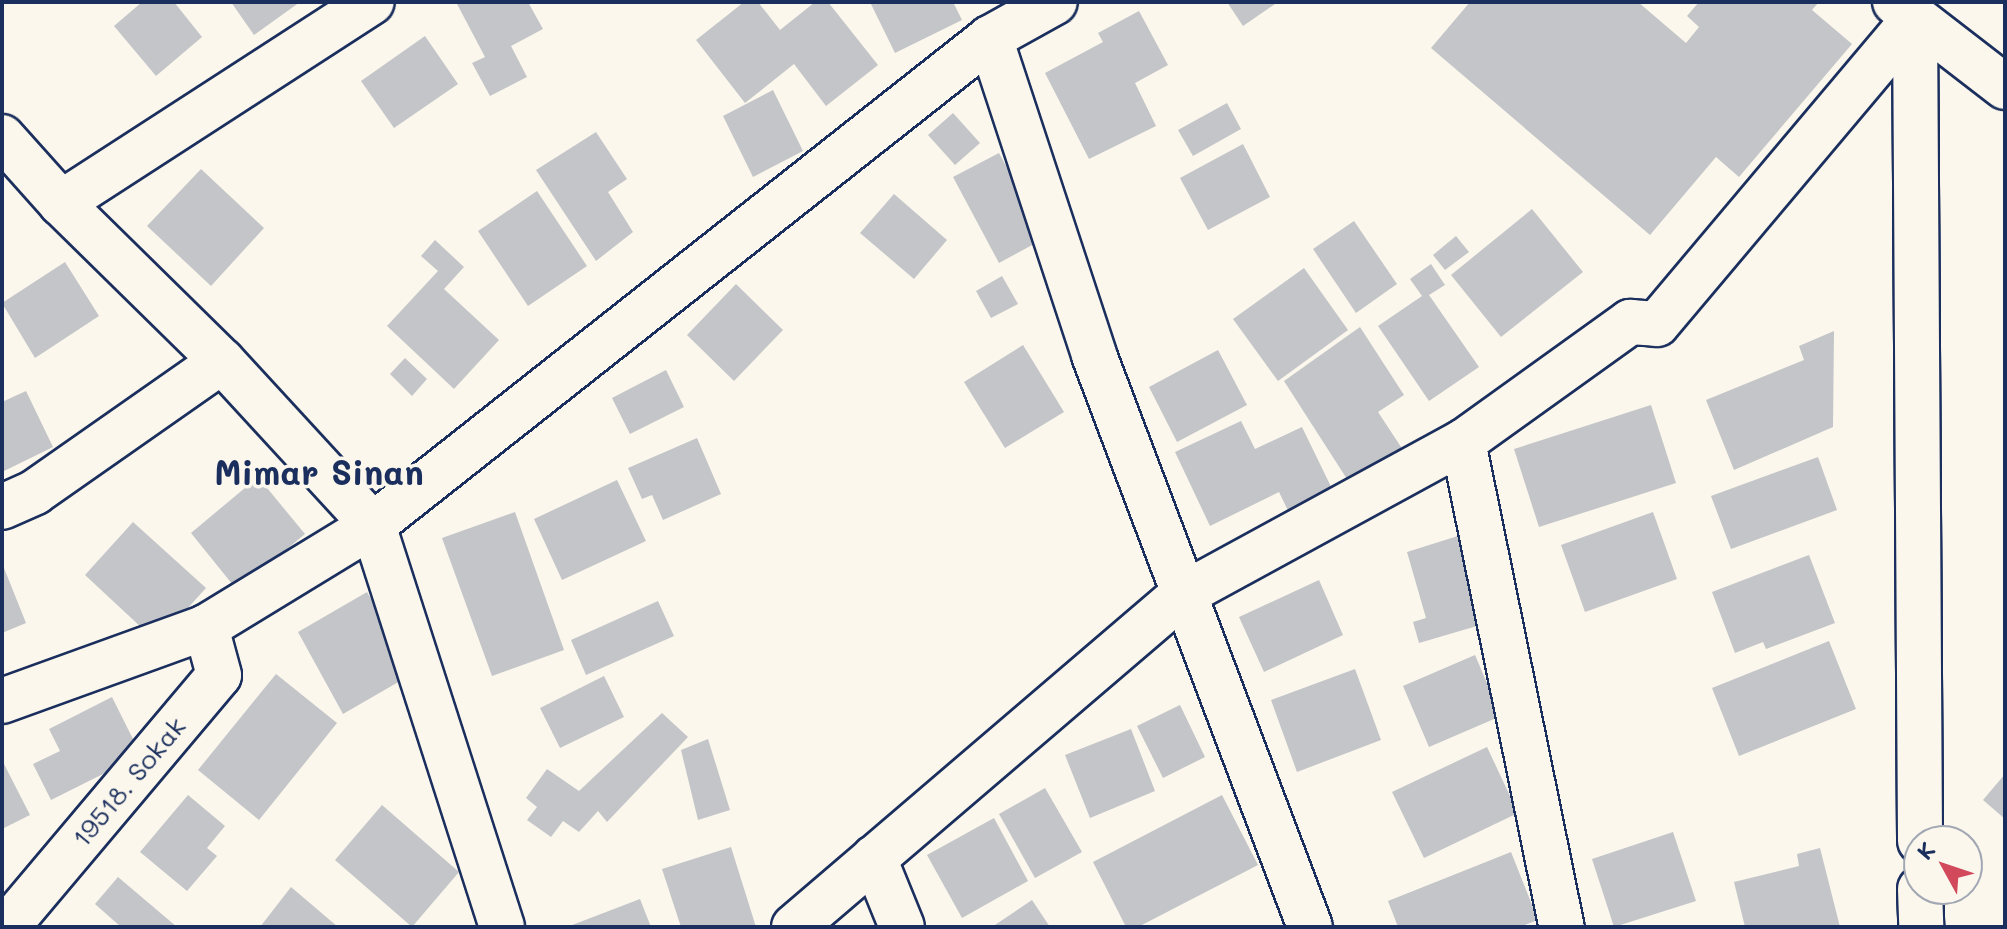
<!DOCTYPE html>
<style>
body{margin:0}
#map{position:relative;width:2007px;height:929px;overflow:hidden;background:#fbf7ec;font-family:Mali,sans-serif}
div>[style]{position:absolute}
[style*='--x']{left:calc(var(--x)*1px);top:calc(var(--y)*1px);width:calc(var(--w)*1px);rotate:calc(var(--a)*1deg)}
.building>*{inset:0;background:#c3c5c9}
.roads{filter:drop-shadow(2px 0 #1b2f5e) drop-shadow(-2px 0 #1b2f5e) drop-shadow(0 2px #1b2f5e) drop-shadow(0 -2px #1b2f5e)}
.street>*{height:44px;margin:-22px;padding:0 22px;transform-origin:22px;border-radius:22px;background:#fbf7ec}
.secondary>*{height:44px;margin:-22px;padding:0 22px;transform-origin:22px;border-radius:22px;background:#fbf7ec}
span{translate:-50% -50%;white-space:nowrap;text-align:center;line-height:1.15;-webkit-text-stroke:7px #fbf7ec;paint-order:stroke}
.street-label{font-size:26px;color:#1b2f5e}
.district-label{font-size:34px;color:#1b2f5e;font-weight:700}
.frame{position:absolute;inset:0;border:4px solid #1b2f5e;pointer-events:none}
.north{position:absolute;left:1903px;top:825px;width:80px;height:80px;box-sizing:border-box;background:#fbf7ec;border:2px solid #a1a7b3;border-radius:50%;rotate:310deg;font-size:22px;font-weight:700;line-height:32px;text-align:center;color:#1b2f5e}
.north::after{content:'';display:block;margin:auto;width:28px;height:36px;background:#d1495b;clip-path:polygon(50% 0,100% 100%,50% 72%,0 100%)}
</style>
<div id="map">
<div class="building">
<div style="clip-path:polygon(142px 2px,174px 2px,202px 37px,156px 76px,114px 26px)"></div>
<div style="clip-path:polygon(231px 2px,300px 2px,254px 35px)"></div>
<div style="clip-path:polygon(456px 2px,528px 2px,543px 29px,511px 46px,527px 77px,490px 96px,472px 63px,485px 57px)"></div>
<div style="clip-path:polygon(744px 2px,758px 2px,780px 30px,815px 2px,828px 2px,878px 65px,826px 106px,794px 64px,745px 103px,696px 40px)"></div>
<div style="clip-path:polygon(870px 2px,953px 2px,962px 20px,895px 53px)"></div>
<div style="clip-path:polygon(1227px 2px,1278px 2px,1243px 26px)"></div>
<div style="clip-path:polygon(1470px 2px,1638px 2px,1686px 43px,1699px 27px,1687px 16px,1699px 2px,1819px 2px,1812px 10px,1852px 44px,1739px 177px,1716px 157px,1650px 235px,1431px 48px)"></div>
<div style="clip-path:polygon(1139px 11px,1168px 65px,1135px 83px,1156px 126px,1089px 159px,1045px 73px,1103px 42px,1098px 33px)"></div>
<div style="clip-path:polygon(425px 36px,458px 84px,394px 128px,361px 81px)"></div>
<div style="clip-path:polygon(773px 90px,803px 151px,753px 177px,723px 116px)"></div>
<div style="clip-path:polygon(1227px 103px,1241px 129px,1193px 156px,1178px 130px)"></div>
<div style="clip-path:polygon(953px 113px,980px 143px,955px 165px,928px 135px)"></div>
<div style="clip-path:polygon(596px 132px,627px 179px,608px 192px,633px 232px,596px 261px,536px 170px)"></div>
<div style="clip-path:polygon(1243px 144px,1270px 197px,1208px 230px,1180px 178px)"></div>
<div style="clip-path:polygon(999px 153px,1045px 238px,999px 263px,953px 177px)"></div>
<div style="clip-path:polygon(201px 169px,264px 228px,211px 286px,147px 226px)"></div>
<div style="clip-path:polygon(537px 191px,587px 266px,528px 306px,478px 231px)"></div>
<div style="clip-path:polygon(894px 194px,947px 240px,914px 279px,860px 233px)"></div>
<div style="clip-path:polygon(1532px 209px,1583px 272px,1501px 337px,1451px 275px)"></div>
<div style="clip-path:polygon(1354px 221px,1397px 284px,1356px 313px,1313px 249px)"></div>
<div style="clip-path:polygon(1456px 236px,1469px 252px,1445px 270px,1433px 255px)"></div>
<div style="clip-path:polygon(435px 240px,464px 267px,444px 289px,499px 340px,454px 389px,387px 326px,438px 271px,421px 256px)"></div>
<div style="clip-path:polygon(65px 262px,99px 316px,35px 358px,2px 303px)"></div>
<div style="clip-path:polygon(1431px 264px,1445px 285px,1429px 295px,1479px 367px,1429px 401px,1378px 326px,1422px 296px,1410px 279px)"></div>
<div style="clip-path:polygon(1304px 268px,1348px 330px,1278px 381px,1233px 319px)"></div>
<div style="clip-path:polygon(1002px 276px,1018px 304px,991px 318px,976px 291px)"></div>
<div style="clip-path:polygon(736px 284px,783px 330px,734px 381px,687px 335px)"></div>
<div style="clip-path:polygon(1360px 327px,1404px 395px,1378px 412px,1407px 456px,1354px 490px,1284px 381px)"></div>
<div style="clip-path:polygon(1834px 331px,1833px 427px,1734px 470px,1706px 400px,1804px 360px,1799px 346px)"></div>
<div style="clip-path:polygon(1023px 345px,1064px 412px,1005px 448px,964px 382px)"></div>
<div style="clip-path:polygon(1218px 350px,1247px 405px,1177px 442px,1149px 387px)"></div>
<div style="clip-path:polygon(405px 358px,427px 379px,412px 396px,390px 374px)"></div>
<div style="clip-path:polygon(666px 370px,684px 407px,630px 434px,612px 398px)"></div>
<div style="clip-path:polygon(26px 391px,53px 447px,2px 472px,2px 402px)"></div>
<div style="clip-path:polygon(1651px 405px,1676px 483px,1539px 527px,1514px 449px)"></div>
<div style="clip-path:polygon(1241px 421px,1255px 449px,1302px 427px,1337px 499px,1293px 521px,1279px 492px,1210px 526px,1175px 452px)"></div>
<div style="clip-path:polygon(697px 438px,721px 494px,663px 520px,652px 495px,642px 499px,628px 468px)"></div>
<div style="clip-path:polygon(1818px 457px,1837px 510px,1731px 549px,1711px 496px)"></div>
<div style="clip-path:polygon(258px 477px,305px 534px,237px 590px,191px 533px)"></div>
<div style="clip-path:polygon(617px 480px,646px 541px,562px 580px,534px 519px)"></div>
<div style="clip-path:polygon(515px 512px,564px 650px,492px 676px,442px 538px)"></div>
<div style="clip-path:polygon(1653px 512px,1677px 579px,1585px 612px,1561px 545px)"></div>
<div style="clip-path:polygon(133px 522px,206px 588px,157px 642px,85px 575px)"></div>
<div style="clip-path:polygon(1461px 535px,1487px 623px,1419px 643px,1413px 622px,1426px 618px,1407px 552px)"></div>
<div style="clip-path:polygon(1809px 555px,1835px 623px,1766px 649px,1763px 642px,1735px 653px,1712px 592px)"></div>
<div style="clip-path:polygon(2px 563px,26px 623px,2px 633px)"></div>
<div style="clip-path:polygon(1319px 580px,1343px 635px,1264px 672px,1239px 617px)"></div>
<div style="clip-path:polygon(367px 592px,414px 673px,343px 714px,298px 632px)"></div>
<div style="clip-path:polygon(658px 601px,674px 636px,586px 675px,571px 640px)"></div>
<div style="clip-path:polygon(1829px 641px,1856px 709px,1739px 756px,1712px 688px)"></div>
<div style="clip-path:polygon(1475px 655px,1501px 716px,1429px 747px,1403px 686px)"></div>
<div style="clip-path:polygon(1355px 669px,1381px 740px,1297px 772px,1271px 700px)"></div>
<div style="clip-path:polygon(276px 674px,337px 723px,259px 820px,198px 770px)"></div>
<div style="clip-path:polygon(604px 676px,624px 717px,560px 748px,540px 708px)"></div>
<div style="clip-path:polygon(112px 697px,141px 755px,51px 800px,33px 764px,60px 751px,49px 729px)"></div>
<div style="clip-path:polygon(1180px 705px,1205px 757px,1163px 778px,1137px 726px)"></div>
<div style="clip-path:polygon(662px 713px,688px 737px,607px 822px,598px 811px,579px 832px,563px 821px,551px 837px,527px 820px,537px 807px,526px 798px,547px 769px,579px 791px)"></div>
<div style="clip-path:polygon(1131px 729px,1155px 791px,1090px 818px,1065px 755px)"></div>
<div style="clip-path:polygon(708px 739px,730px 810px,698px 820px,681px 750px)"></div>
<div style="clip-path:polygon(1487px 747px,1518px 813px,1424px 858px,1392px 792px)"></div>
<div style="clip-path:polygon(2px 760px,30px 815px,2px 829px)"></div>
<div style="clip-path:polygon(2005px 774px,2005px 819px,1983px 800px)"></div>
<div style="clip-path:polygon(1045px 788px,1082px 852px,1035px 878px,999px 814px)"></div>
<div style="clip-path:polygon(188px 795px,225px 826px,207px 848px,217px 856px,187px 891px,140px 852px)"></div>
<div style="clip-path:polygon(1222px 795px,1258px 865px,1138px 927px,1126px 927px,1093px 862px)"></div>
<div style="clip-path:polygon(382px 805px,459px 872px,412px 927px,335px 860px)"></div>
<div style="clip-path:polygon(994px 818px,1028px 881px,962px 918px,927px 855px)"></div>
<div style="clip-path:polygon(1673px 832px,1696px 901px,1614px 927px,1592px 859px)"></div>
<div style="clip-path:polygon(731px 847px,756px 927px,681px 927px,662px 869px)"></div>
<div style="clip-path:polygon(1820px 848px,1840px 927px,1745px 927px,1734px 882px,1799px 866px,1797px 854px)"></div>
<div style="clip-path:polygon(1511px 852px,1538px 920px,1519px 927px,1398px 927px,1388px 901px)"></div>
<div style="clip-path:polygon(118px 877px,177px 927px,121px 927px,95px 904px)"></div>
<div style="clip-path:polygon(291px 887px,338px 927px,260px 927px)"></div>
<div style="clip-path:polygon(640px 899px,651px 927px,567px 927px)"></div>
<div style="clip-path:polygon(1032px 900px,1050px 927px,992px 927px)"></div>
</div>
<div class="roads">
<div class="street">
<div style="--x:1915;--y:18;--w:823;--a:89.65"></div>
<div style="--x:990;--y:38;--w:334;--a:71.8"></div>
<div style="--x:1094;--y:355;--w:611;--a:69.31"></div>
<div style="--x:2;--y:137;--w:89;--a:48.2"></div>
<div style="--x:61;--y:203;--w:226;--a:44.5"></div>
<div style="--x:222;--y:361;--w:223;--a:47.4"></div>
<div style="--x:373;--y:525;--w:422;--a:72.2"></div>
<div style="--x:61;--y:203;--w:370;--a:-32.9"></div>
<div style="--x:1463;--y:442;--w:495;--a:78.5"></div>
<div style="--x:2;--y:507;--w:36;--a:-24"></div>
<div style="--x:35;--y:492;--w:228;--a:-35"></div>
<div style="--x:2;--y:701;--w:217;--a:-19.9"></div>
<div style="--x:206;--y:627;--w:196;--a:-31.4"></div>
<div style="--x:373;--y:525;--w:786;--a:-38.28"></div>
<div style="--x:990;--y:38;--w:74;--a:-29"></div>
<div style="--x:874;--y:858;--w:74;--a:67.9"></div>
<div style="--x:1920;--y:889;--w:38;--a:88"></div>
<div style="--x:7;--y:927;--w:329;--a:-49.9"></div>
<div style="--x:219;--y:675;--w:50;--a:-105.2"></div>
<div style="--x:794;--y:927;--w:511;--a:-40.55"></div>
<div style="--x:1182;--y:595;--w:320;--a:-28.6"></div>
<div style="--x:1463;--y:442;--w:206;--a:-35.7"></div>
<div style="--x:1630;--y:322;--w:27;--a:4"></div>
<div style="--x:1657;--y:324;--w:400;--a:-49.9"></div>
</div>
<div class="secondary">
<div style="--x:1895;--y:2;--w:139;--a:37.7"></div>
</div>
</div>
<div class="street-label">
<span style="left:129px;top:782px;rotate:-50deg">19518. Sokak</span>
</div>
<div class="district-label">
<span style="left:319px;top:472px">Mimar Sinan</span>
</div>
<div class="frame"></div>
<div class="north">K</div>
</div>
